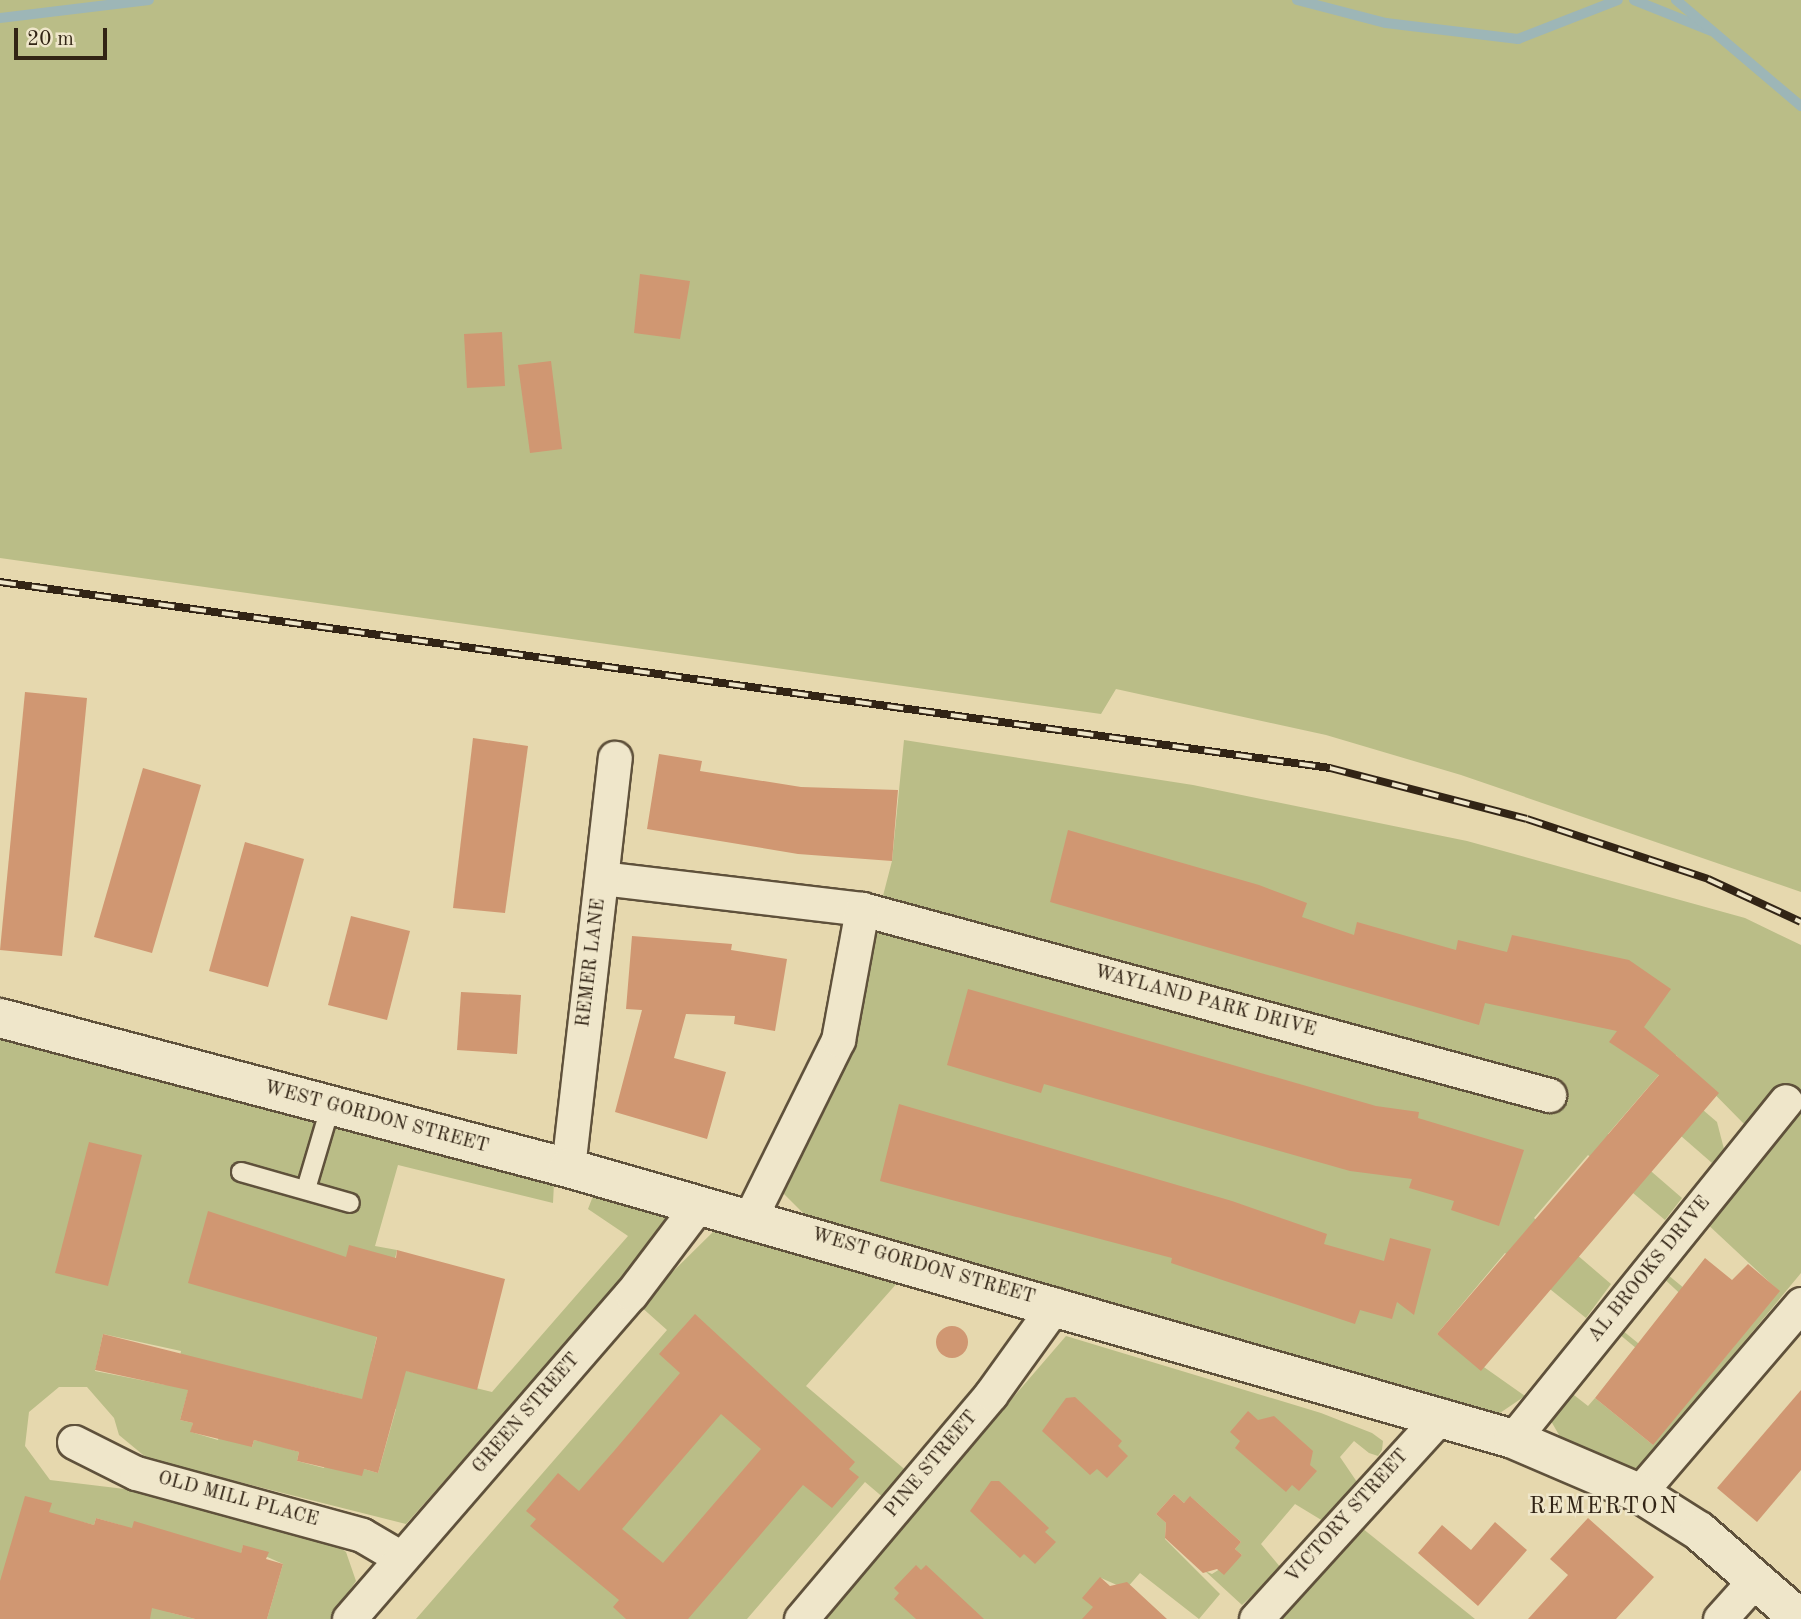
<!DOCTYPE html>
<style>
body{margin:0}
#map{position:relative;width:1801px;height:1619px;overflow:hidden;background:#e6d8ae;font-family:"Old Standard TT",serif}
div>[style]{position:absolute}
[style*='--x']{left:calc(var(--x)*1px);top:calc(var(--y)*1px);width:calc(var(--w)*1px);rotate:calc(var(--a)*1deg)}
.green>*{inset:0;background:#babd87}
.stream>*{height:10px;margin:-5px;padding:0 5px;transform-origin:5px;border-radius:5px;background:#9db6b7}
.building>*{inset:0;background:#d09772}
.round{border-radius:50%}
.roads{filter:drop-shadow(2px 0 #5f513b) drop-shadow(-2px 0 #5f513b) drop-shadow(0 2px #5f513b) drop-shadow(0 -2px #5f513b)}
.service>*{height:18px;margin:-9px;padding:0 9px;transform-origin:9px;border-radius:9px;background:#efe6ca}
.minor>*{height:33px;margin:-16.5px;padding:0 16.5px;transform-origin:16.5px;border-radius:16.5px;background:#efe6ca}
.tertiary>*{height:38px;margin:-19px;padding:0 19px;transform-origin:19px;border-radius:19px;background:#efe6ca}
.rail>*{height:8px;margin-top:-4px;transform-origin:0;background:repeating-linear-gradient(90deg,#efe6ca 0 16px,#322415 0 32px);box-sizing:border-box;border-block:2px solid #322415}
span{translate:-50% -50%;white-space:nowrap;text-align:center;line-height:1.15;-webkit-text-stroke:5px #efe6ca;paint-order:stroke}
.street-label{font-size:19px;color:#322415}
.quarter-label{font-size:23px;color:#322415;letter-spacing:2px}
.scale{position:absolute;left:14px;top:28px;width:93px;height:32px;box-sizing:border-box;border:4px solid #322415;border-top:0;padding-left:9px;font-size:21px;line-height:24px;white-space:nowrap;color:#322415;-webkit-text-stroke:5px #efe6ca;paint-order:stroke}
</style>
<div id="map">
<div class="green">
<div style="clip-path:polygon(0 0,1801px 0,1801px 892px,1461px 775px,1326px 735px,1116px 689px,1101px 714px,0 558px)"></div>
<div style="clip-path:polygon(904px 740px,1193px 785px,1467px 841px,1745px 918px,1801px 945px,1801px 1099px,1747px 1127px,1676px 1055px,1608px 1134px,1682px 1198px,1665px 1220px,1588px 1155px,1534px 1218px,1611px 1284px,1586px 1318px,1505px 1253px,1437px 1334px,1525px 1396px,1497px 1415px,805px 1215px,784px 1194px,780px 1176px,855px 1004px,892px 861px)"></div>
<div style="clip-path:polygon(evenodd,0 1030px,554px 1183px,553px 1203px,398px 1165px,375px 1246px,397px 1250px,371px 1362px,492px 1392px,628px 1236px,588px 1209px,593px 1196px,605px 1191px,664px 1213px,667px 1229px,406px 1524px,148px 1459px,119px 1435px,114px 1418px,87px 1387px,59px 1387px,29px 1412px,25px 1446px,50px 1480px,133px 1490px,335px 1544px,346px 1552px,356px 1581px,330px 1619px,267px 1619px,283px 1564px,243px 1546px,222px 1619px,168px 1612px,195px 1619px,85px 1619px,0 1596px,0 1030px,103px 1334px,181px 1351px,176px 1375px,166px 1385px,95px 1371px,103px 1334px,0 1030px,197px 1359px,237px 1369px,218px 1440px,191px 1432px,193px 1423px,180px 1420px,197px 1359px,0 1030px,247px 1372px,268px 1443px,254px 1440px,252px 1447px,247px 1372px,0 1030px,305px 1385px,345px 1395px,324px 1468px,297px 1461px,299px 1452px,286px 1448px,305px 1385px,0 1030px,356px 1398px,396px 1409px,378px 1473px,364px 1469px,356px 1398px,0 1030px,96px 1518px,120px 1525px,59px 1586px,78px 1521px,94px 1525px,96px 1518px)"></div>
<div style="clip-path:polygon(1801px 1106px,1801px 1273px,1643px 1464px,1632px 1470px,1562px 1440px,1548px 1416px,1565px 1388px,1588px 1406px,1595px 1398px,1653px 1445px,1660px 1368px,1613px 1329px,1617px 1326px,1697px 1391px,1735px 1345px,1659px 1274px,1662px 1270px,1742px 1336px,1779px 1291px,1704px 1221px)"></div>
<div style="clip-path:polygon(1703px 1110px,1717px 1122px,1724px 1149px,1712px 1163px,1681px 1136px)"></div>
<div style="clip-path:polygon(717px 1228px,906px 1273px,806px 1386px,909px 1473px,885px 1499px,865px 1482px,747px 1619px,416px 1619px,667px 1330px,639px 1305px)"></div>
<div style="clip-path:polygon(1066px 1336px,1321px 1413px,1372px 1433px,1383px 1441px,1382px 1450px,1378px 1456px,1369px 1453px,1354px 1441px,1340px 1457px,1357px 1482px,1323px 1521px,1295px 1504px,1261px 1544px,1281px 1568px,1242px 1605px,1205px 1571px,1212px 1574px,1242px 1555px,1235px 1549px,1241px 1542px,1191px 1497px,1184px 1503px,1174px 1494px,1156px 1514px,1166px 1523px,1165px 1539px,1220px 1594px,1199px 1619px,1140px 1573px,1126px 1589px,1101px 1578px,1093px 1619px,822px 1619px)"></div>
<div style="clip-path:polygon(1362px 1528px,1475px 1619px,1279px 1619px)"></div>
</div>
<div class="stream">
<div style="--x:1297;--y:0;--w:92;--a:14.5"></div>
<div style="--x:1386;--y:23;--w:133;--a:6.9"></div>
<div style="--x:1518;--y:39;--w:107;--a:-21.3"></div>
<div style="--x:1634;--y:0;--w:83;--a:21.9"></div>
<div style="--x:1676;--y:0;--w:164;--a:40.3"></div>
<div style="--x:0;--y:18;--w:150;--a:-6.9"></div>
</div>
<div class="building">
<div style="clip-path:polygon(640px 274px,690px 281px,680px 339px,634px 333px)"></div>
<div style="clip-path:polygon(502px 332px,505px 386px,467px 388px,464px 334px)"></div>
<div style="clip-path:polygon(551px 361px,562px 449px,530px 453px,518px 365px)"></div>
<div style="clip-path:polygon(25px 692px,87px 698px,62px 956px,0 950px)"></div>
<div style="clip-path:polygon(473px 738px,528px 746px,505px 913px,453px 908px)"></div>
<div style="clip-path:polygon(659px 754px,702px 761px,700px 771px,801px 787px,898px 790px,892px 861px,798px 854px,647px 829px)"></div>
<div style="clip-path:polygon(143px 768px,201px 785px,152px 953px,94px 937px)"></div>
<div style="clip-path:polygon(1068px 830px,1259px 885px,1307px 903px,1302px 917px,1354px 935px,1357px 922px,1456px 950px,1458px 940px,1507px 952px,1512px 935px,1629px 960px,1671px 989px,1644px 1027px,1719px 1093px,1481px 1371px,1437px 1334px,1659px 1075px,1609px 1042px,1617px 1031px,1485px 1003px,1479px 1025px,1050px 902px)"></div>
<div style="clip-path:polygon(245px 842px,304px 859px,268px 987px,209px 971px)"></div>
<div style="clip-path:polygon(351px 916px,410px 931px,387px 1020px,328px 1005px)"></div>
<div style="clip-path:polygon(632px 936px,732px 944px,731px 950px,787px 959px,775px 1031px,734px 1024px,735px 1016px,686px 1014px,674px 1058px,726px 1072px,707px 1139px,615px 1112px,642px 1010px,626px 1009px)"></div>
<div style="clip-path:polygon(968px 989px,1376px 1106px,1419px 1112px,1418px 1118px,1524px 1150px,1499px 1226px,1451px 1210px,1454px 1201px,1409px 1188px,1412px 1179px,1350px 1171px,1044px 1084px,1041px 1093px,947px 1065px)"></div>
<div style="clip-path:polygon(461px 992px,521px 995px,517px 1054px,457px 1050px)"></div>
<div style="clip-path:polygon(899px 1104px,1232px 1201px,1327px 1234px,1324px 1244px,1384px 1261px,1390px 1238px,1431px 1249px,1414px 1315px,1397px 1302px,1392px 1319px,1360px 1310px,1355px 1324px,1171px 1263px,1172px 1258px,880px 1181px)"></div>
<div style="clip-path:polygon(89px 1142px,142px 1155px,108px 1286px,55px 1273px)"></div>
<div style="clip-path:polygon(208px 1211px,346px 1257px,349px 1245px,396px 1258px,397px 1250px,505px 1279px,477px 1390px,406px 1371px,378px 1473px,364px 1469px,362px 1476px,297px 1461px,299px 1452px,254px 1440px,252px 1447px,190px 1432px,193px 1423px,180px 1420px,188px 1390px,95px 1370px,103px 1334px,362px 1399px,377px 1337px,188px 1283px)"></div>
<div style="clip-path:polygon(1705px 1258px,1732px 1280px,1748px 1264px,1780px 1291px,1653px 1445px,1595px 1398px)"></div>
<div style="clip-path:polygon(evenodd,695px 1314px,855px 1462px,849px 1469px,859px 1477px,832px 1508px,803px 1485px,688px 1619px,626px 1619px,613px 1607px,619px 1600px,530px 1526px,536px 1519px,526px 1511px,558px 1473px,579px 1491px,614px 1451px,680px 1373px,659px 1354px,695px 1314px,721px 1414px,761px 1449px,663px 1563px,622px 1529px,721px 1414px)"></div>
<div class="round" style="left:936px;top:1326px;width:32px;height:32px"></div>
<div style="clip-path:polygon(1801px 1390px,1801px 1470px,1757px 1522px,1717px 1488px)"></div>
<div style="clip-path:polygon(1075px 1397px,1122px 1441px,1118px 1446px,1128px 1456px,1107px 1478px,1097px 1469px,1090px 1475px,1042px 1431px,1066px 1398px)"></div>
<div style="clip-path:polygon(1248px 1411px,1258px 1420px,1274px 1416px,1313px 1451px,1310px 1465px,1317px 1471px,1299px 1491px,1292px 1485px,1286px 1492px,1235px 1448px,1240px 1441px,1230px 1432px)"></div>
<div style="clip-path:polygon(991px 1481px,999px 1481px,1049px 1528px,1045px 1532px,1056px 1542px,1035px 1564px,1024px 1554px,1020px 1558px,970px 1511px)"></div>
<div style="clip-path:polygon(1174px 1494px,1184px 1503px,1190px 1496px,1241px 1542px,1235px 1549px,1242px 1555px,1224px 1575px,1217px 1569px,1203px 1573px,1165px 1538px,1166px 1523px,1156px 1514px)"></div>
<div style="clip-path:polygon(25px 1496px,52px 1503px,49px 1512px,94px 1525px,96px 1518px,132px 1528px,134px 1521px,241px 1553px,243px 1545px,269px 1552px,266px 1559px,283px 1564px,267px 1619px,195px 1619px,152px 1608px,150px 1619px,0 1619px,0 1581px)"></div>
<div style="clip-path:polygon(1588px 1518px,1654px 1577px,1616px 1619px,1528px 1619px,1568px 1575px,1550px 1559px)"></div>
<div style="clip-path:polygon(1495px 1522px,1527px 1550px,1478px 1606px,1418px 1553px,1442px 1525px,1471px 1550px)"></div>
<div style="clip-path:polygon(916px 1565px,921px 1570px,926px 1565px,984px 1619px,916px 1619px,894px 1599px,899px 1593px,894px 1588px)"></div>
<div style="clip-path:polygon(1100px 1577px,1110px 1586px,1127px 1582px,1167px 1619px,1082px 1619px,1093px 1607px,1082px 1598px)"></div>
</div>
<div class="roads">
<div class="service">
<div style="--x:241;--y:1172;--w:113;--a:15.9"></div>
<div style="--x:306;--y:1189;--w:84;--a:-73.5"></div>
</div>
<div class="minor">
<div style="--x:602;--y:878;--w:262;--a:6.8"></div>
<div style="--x:862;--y:909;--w:712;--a:15.15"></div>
<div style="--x:568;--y:1168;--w:413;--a:-83.5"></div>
<div style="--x:750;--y:1218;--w:199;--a:-63.7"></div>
<div style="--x:838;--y:1040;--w:133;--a:-79.6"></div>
<div style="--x:1513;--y:1439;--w:434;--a:-51.1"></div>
<div style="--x:74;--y:1442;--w:69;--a:26.6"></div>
<div style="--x:136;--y:1473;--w:234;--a:15.3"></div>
<div style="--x:362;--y:1535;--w:45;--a:30.5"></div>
<div style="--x:1639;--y:1493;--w:249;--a:-49.4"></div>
<div style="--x:349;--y:1619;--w:430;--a:-49.1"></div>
<div style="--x:631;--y:1294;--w:113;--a:-52.9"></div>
<div style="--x:801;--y:1619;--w:294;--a:-49.8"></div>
<div style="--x:991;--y:1394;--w:110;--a:-54.3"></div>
<div style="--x:1256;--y:1619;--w:275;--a:-47.7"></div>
<div style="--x:1720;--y:1619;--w:52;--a:-48.1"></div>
</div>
<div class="tertiary">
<div style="--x:0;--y:1018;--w:587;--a:14.79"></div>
<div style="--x:568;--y:1168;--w:983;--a:16"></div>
<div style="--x:1513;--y:1439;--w:137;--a:23.2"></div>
<div style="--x:1639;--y:1493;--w:71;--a:32.3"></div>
<div style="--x:1699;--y:1531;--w:134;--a:41.1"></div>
</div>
</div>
<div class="rail">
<div style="--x:0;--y:582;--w:1343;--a:7.96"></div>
<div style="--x:1330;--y:768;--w:203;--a:14.5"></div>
<div style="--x:1527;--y:819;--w:191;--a:18.3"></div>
<div style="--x:1708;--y:879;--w:102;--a:24.8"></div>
</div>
<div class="street-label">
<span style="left:592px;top:963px;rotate:-83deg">REMER LANE</span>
<span style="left:1205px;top:1002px;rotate:15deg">WAYLAND PARK DRIVE</span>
<span style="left:376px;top:1118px;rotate:15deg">WEST GORDON STREET</span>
<span style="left:923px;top:1267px;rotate:16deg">WEST GORDON STREET</span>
<span style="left:1650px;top:1270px;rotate:-51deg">AL BROOKS DRIVE</span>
<span style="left:527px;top:1414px;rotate:-49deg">GREEN STREET</span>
<span style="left:932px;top:1465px;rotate:-50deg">PINE STREET</span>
<span style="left:238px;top:1500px;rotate:15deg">OLD MILL PLACE</span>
<span style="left:1348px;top:1517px;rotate:-48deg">VICTORY STREET</span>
</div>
<div class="quarter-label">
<span style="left:1604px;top:1507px">REMERTON</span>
</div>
<div class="scale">20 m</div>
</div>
